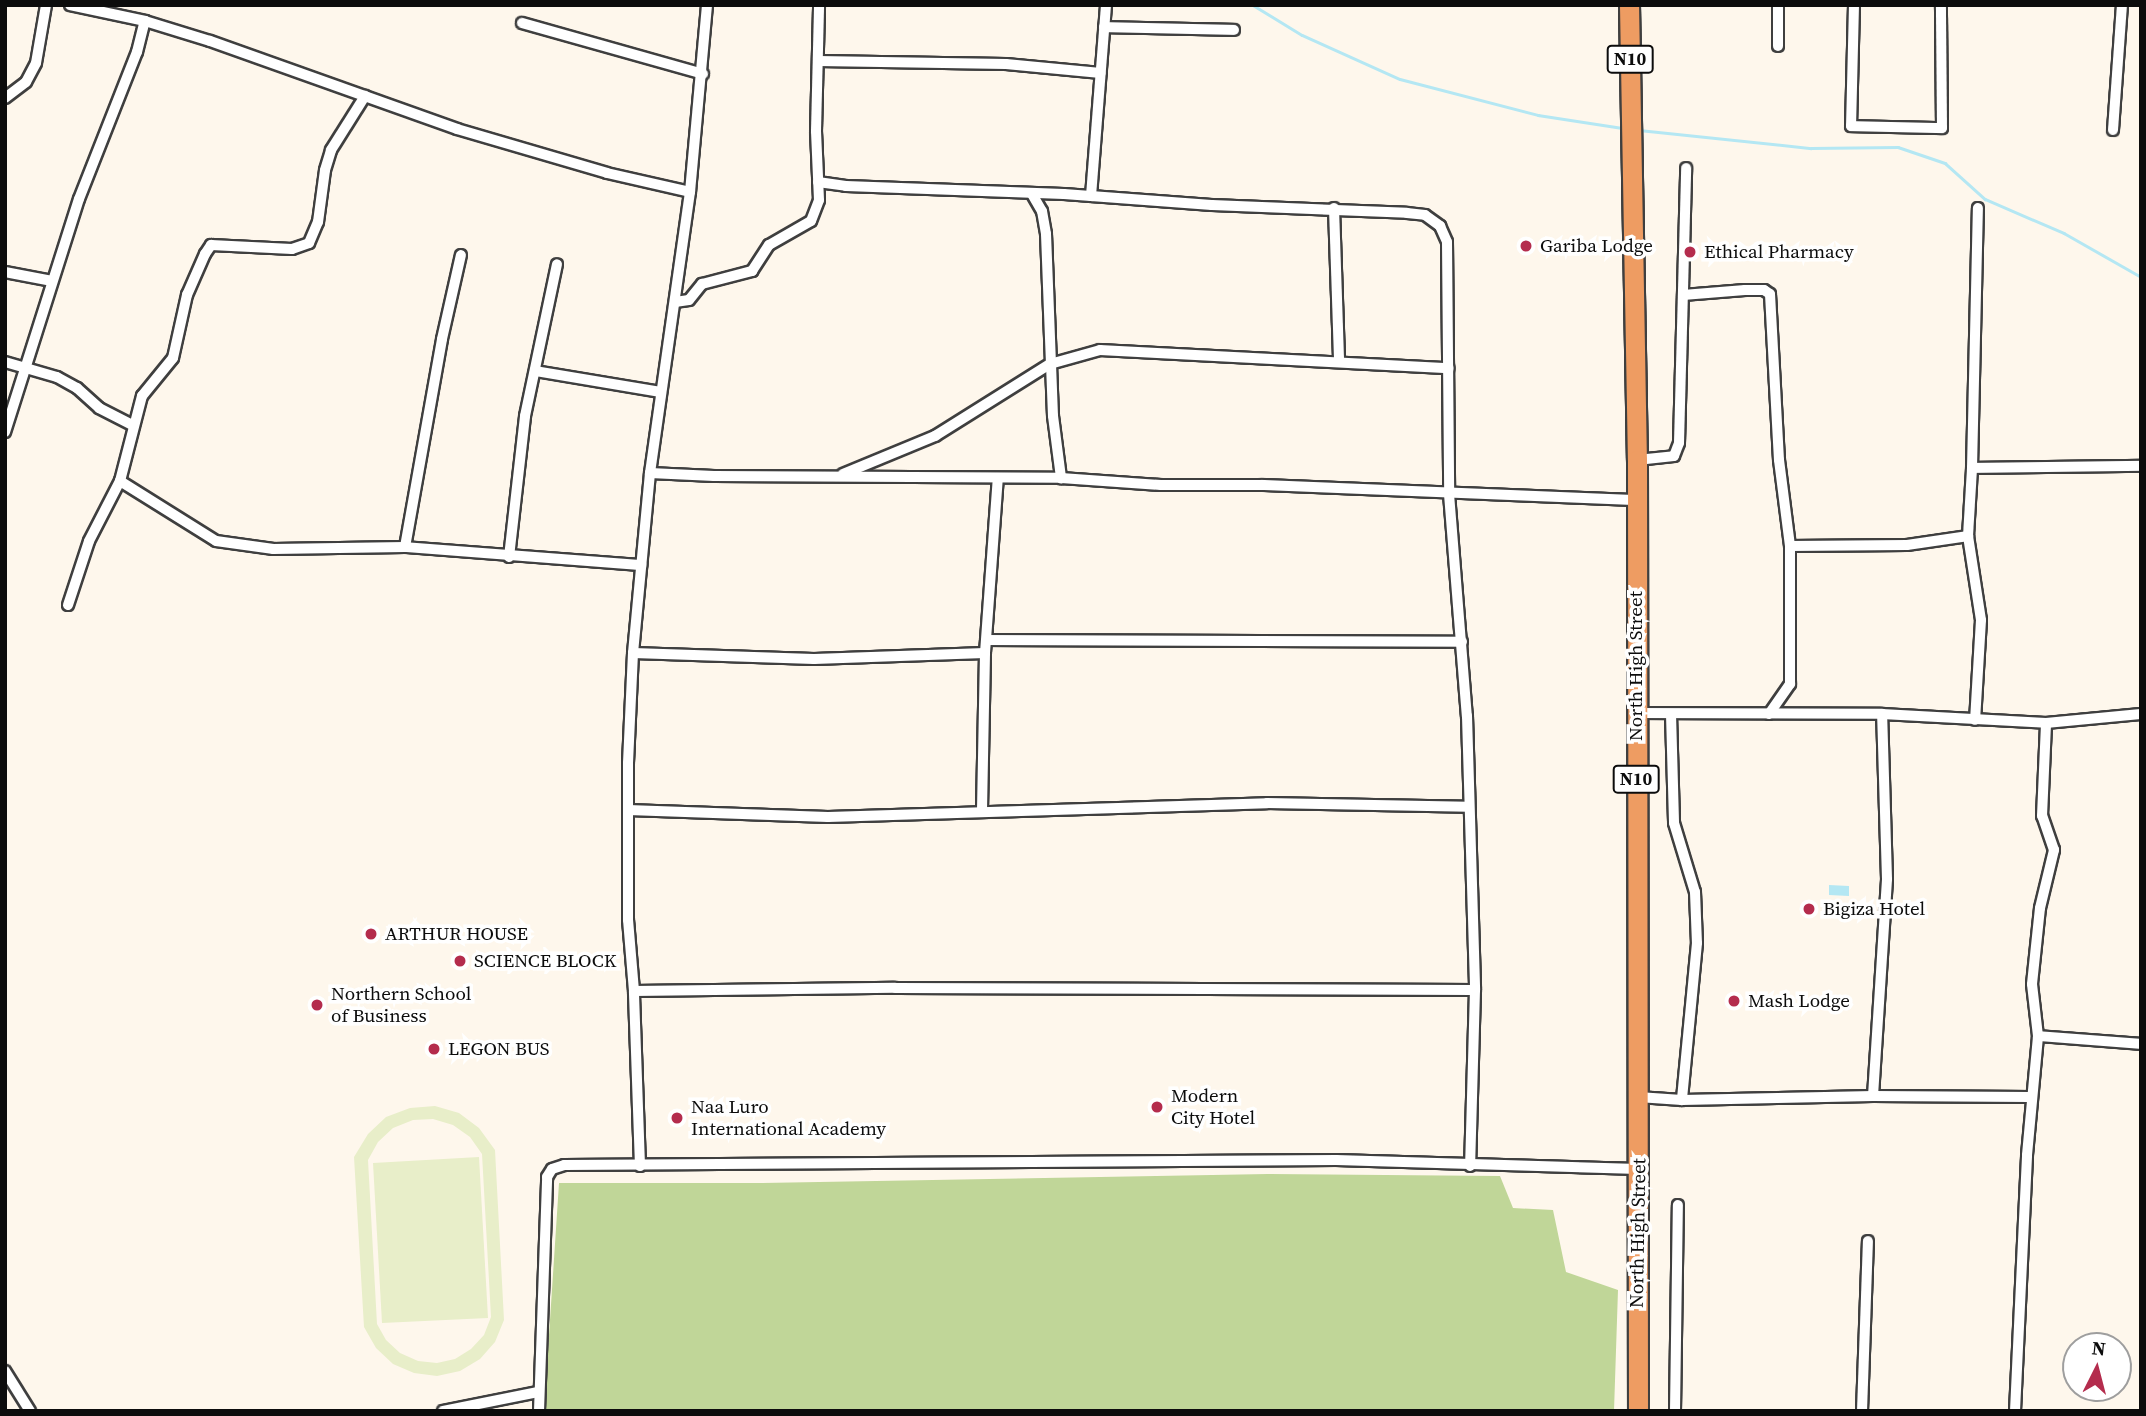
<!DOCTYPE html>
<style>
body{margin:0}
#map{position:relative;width:2146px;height:1416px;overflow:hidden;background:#fef7ec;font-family:"Source Serif 4",serif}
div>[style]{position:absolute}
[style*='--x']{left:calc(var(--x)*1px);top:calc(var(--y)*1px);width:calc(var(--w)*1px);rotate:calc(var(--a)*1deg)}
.forest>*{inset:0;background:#c0d698}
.pitch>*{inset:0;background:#e8eec9}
.water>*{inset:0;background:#b4e7f3}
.stream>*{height:2.5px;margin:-1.25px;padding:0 1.25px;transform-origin:1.25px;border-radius:1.25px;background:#b4e7f3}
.roads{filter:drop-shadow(2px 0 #3f3f3f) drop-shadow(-2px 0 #3f3f3f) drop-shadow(0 2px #3f3f3f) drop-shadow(0 -2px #3f3f3f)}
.minor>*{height:10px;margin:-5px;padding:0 5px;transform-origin:5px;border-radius:5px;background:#fff}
.trunk>*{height:19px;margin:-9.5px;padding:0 9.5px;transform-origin:9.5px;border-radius:9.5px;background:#ee9c62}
.dots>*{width:19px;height:19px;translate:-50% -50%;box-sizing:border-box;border:4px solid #fff;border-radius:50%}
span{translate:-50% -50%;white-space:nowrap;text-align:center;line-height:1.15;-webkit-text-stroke:7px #fff;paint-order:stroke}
.shield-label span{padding:2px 5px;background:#fff;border:2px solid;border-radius:5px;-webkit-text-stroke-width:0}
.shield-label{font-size:18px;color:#0c0c0c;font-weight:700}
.poi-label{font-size:19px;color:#0c0c0c}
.left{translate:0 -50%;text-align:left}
.street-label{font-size:19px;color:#0c0c0c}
.frame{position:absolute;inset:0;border:7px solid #0c0c0c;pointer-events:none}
.north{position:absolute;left:2062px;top:1332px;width:70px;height:70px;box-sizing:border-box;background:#fff;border:2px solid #9e9e9e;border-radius:50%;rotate:6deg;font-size:19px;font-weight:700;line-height:28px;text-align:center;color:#0c0c0c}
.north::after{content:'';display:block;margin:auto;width:24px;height:32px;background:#b42c4d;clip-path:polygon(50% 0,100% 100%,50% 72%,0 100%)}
</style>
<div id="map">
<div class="forest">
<div style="clip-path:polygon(1268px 1174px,1500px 1176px,1513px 1208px,1553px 1210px,1566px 1272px,1618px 1290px,1614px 1411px,544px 1411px,559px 1183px,762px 1183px)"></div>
</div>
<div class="pitch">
<div style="clip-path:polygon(evenodd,435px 1106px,459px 1113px,479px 1128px,495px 1150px,504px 1320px,495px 1342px,480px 1359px,460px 1371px,437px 1376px,414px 1373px,393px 1364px,376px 1348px,364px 1327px,354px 1157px,368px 1134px,386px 1117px,410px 1108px,435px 1106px,433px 1119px,453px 1125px,470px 1137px,482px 1154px,491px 1317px,484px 1335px,471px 1349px,455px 1359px,437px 1363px,418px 1361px,400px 1353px,386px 1340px,377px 1324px,368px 1160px,378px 1142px,393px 1128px,413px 1120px,433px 1119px)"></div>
<div style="clip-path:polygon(479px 1157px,488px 1318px,382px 1323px,373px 1163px)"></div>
</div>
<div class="water">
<div style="clip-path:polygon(1829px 885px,1849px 886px,1849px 896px,1829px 895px)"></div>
</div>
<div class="stream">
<div style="--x:1253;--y:5;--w:57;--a:31.5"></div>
<div style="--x:1302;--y:35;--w:107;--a:24.2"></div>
<div style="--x:1400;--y:79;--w:143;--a:14.6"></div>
<div style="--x:1538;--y:115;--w:85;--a:8.8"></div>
<div style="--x:1639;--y:130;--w:173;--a:6"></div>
<div style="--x:1811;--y:148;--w:87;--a:-0.7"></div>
<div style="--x:1898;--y:147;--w:50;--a:18.8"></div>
<div style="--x:1945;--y:163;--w:54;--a:42"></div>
<div style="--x:1985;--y:199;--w:86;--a:23.3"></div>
<div style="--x:2064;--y:233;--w:89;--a:29.7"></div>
</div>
<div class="roads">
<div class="minor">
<div style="--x:70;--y:5;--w:77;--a:12"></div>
<div style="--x:145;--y:21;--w:68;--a:17.1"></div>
<div style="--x:210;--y:41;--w:262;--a:19.6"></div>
<div style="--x:457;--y:129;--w:156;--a:16.3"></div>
<div style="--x:607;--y:173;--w:85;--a:12.9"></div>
<div style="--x:1778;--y:5;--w:41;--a:90"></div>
<div style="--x:1854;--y:5;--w:121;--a:91.4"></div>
<div style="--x:1851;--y:126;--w:91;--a:1.3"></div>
<div style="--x:1942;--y:128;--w:123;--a:-90.5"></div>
<div style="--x:522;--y:23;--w:188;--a:15.7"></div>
<div style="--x:1104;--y:27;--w:130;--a:1.3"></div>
<div style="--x:818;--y:61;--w:188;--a:0.9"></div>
<div style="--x:1006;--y:64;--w:95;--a:5.4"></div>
<div style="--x:5;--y:98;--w:26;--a:-37"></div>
<div style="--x:26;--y:82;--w:21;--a:-62"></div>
<div style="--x:36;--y:63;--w:59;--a:-80.2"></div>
<div style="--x:2113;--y:130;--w:125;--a:-85.9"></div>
<div style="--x:818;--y:182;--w:28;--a:8"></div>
<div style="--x:846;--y:186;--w:218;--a:2.1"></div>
<div style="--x:1064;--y:194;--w:148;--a:4.3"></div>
<div style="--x:1212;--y:205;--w:195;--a:2.3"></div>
<div style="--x:1407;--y:213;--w:18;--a:6"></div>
<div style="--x:1425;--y:215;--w:19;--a:36"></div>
<div style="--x:1440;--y:226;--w:17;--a:66"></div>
<div style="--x:1447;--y:242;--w:252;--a:89.5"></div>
<div style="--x:1449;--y:494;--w:223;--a:85.4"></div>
<div style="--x:1467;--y:716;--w:274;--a:88.3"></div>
<div style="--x:1475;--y:990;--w:176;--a:91.6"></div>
<div style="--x:1032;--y:194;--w:20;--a:60"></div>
<div style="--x:1042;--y:211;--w:23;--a:80"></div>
<div style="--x:1046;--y:234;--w:182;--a:87.8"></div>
<div style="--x:1053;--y:416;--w:63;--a:82.6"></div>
<div style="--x:1091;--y:196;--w:192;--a:-85.5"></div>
<div style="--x:1334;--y:208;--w:154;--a:88.1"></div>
<div style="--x:5;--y:272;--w:48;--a:10.8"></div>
<div style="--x:1683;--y:295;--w:62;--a:-4.6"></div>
<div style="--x:1745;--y:290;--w:19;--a:0"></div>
<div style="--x:1764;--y:290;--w:7;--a:34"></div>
<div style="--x:1770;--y:294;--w:166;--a:86.9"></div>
<div style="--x:1779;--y:460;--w:87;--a:82.7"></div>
<div style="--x:675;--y:302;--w:14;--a:-8"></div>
<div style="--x:689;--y:300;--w:21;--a:-51"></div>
<div style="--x:702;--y:284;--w:52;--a:-14.6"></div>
<div style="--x:752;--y:271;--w:31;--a:-57"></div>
<div style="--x:769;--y:245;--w:48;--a:-29.7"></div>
<div style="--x:811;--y:221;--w:22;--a:-69"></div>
<div style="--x:819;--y:200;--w:69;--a:-92.5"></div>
<div style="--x:816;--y:131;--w:126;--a:-88.6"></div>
<div style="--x:5;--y:362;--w:54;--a:16.1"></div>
<div style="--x:57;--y:377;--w:23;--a:29"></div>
<div style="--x:77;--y:388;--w:30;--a:42"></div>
<div style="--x:99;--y:408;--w:39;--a:27"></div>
<div style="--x:535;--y:371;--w:127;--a:9.5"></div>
<div style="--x:5;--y:432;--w:244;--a:-72.4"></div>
<div style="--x:79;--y:199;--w:158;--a:-68.5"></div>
<div style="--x:137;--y:52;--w:32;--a:-76"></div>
<div style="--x:1637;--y:460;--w:37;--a:-6"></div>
<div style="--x:1674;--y:456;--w:14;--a:-69"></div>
<div style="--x:1679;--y:443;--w:275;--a:-88.5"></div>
<div style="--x:1972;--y:468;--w:260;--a:-88.7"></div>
<div style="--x:650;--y:473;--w:64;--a:2.7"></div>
<div style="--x:714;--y:476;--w:347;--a:0.3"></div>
<div style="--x:1061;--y:478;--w:100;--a:4"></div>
<div style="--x:1161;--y:485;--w:102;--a:0"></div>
<div style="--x:1263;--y:485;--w:372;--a:2.3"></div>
<div style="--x:843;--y:474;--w:100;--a:-22.4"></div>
<div style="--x:935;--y:436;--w:136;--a:-32.1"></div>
<div style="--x:1050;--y:364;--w:52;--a:-15.6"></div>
<div style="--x:1100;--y:350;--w:349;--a:3"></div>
<div style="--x:120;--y:481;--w:113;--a:32"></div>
<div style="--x:216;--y:541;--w:58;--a:8"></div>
<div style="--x:273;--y:549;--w:132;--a:-0.9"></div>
<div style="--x:405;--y:547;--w:237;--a:4.4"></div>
<div style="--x:1968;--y:536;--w:85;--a:81.2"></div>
<div style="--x:1981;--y:620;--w:100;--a:93.4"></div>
<div style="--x:405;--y:547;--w:211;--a:-79.9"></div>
<div style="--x:442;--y:339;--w:86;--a:-77.3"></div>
<div style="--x:509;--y:557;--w:142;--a:-83.5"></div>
<div style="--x:525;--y:416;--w:155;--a:-78.1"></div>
<div style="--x:68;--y:605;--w:67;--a:-71.8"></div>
<div style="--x:89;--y:541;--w:68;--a:-62.7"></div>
<div style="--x:120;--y:481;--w:88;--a:-75.5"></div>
<div style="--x:142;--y:396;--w:49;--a:-50.8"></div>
<div style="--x:173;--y:358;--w:65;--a:-77.5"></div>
<div style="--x:187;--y:295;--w:45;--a:-66.3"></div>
<div style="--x:205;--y:254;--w:11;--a:-56"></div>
<div style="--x:211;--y:245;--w:81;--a:2.8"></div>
<div style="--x:292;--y:249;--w:18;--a:-19"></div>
<div style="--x:309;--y:243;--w:23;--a:-67"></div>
<div style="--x:318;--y:222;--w:52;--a:-82.3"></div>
<div style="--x:325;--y:170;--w:21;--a:-73"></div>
<div style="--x:331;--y:150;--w:64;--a:-57.8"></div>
<div style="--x:988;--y:640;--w:474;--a:0.2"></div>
<div style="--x:633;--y:653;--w:181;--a:1.9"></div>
<div style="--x:814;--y:659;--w:171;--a:-2"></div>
<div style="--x:1635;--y:713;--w:247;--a:0.2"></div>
<div style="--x:1882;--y:714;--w:164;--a:3.1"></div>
<div style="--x:2046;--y:723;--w:95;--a:-5.4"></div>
<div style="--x:1671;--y:714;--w:109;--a:88.4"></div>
<div style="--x:1674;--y:823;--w:72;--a:73.1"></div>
<div style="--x:1695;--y:892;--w:51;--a:87.8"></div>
<div style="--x:1697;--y:943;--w:158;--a:95.5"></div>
<div style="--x:1769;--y:714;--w:37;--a:-55"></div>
<div style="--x:1790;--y:684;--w:138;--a:-90"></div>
<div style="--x:1790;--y:546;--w:117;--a:-0.5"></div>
<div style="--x:1907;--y:545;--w:62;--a:-8.4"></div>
<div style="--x:1968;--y:536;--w:68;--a:-86.6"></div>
<div style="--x:1972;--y:468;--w:169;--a:-0.7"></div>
<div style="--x:628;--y:810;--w:200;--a:2"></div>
<div style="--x:828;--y:817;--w:439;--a:-1.8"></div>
<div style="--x:1267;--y:803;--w:201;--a:1.1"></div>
<div style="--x:982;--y:810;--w:157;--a:-88.9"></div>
<div style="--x:985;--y:653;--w:175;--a:-85.8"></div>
<div style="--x:634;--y:991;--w:261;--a:-0.7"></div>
<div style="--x:895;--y:988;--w:580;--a:0.2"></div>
<div style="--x:2038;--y:1036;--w:52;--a:-96.6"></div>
<div style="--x:2032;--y:984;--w:76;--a:-84"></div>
<div style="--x:2040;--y:908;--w:60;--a:-76.4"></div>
<div style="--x:2054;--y:850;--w:36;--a:-109"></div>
<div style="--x:2042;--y:816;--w:93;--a:-87.5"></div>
<div style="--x:1873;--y:1096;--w:217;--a:-86.3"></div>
<div style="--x:1887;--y:879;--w:165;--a:-91.7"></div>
<div style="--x:1638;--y:1097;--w:44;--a:3.9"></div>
<div style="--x:1682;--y:1100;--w:191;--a:-1.2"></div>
<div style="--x:1873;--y:1096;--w:157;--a:0.4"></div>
<div style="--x:640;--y:1166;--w:175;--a:-92"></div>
<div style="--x:634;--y:991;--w:71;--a:-94.8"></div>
<div style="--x:628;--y:920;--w:157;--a:-90"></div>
<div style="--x:628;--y:763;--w:110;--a:-87.4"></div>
<div style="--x:633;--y:653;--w:181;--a:-84.6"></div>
<div style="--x:650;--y:473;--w:284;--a:-81.9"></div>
<div style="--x:690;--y:192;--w:188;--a:-84.8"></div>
<div style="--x:5;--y:1371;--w:47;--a:58"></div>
<div style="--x:443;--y:1411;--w:97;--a:-11.3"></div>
<div style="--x:539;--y:1411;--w:234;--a:-88"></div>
<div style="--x:547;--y:1177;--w:9;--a:-58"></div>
<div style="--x:552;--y:1169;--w:13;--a:-18"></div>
<div style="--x:564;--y:1165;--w:772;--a:-0.37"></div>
<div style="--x:1336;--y:1160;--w:303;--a:1.7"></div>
<div style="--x:1675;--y:1411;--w:206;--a:-89.2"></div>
<div style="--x:1862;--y:1411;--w:170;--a:-88"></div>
<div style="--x:2015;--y:1411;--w:256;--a:-87.3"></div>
<div style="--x:2027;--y:1155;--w:120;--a:-84.7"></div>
<div style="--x:2038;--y:1036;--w:103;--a:4.4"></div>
</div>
<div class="trunk">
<div style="--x:1629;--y:5;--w:455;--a:89"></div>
<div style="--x:1637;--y:460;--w:951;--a:89.94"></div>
</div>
</div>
<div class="dots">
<div style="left:1526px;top:246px;background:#b42c4d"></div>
<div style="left:1690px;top:252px;background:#b42c4d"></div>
<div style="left:1809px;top:909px;background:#b42c4d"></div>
<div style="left:371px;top:934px;background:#b42c4d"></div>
<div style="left:460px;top:961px;background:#b42c4d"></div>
<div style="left:1734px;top:1001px;background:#b42c4d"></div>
<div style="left:317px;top:1005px;background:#b42c4d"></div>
<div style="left:434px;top:1049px;background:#b42c4d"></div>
<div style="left:1157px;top:1107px;background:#b42c4d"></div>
<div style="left:677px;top:1118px;background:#b42c4d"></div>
</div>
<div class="shield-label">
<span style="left:1630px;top:59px">N10</span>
<span style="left:1636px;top:779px">N10</span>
</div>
<div class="poi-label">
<span class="left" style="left:1540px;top:246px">Gariba Lodge</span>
<span class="left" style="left:1704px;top:252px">Ethical Pharmacy</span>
<span class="left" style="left:1823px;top:909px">Bigiza Hotel</span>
<span class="left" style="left:385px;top:934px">ARTHUR HOUSE</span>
<span class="left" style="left:474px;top:961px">SCIENCE BLOCK</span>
<span class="left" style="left:331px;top:1005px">Northern School<br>of Business</span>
<span class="left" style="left:1748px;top:1001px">Mash Lodge</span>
<span class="left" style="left:448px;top:1049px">LEGON BUS</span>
<span class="left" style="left:1171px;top:1107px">Modern<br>City Hotel</span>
<span class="left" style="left:691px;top:1118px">Naa Luro<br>International Academy</span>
</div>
<div class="street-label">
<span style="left:1636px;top:666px;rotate:-90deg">North High Street</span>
<span style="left:1638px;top:1233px;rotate:-89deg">North High Street</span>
</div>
<div class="frame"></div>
<div class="north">N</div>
</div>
